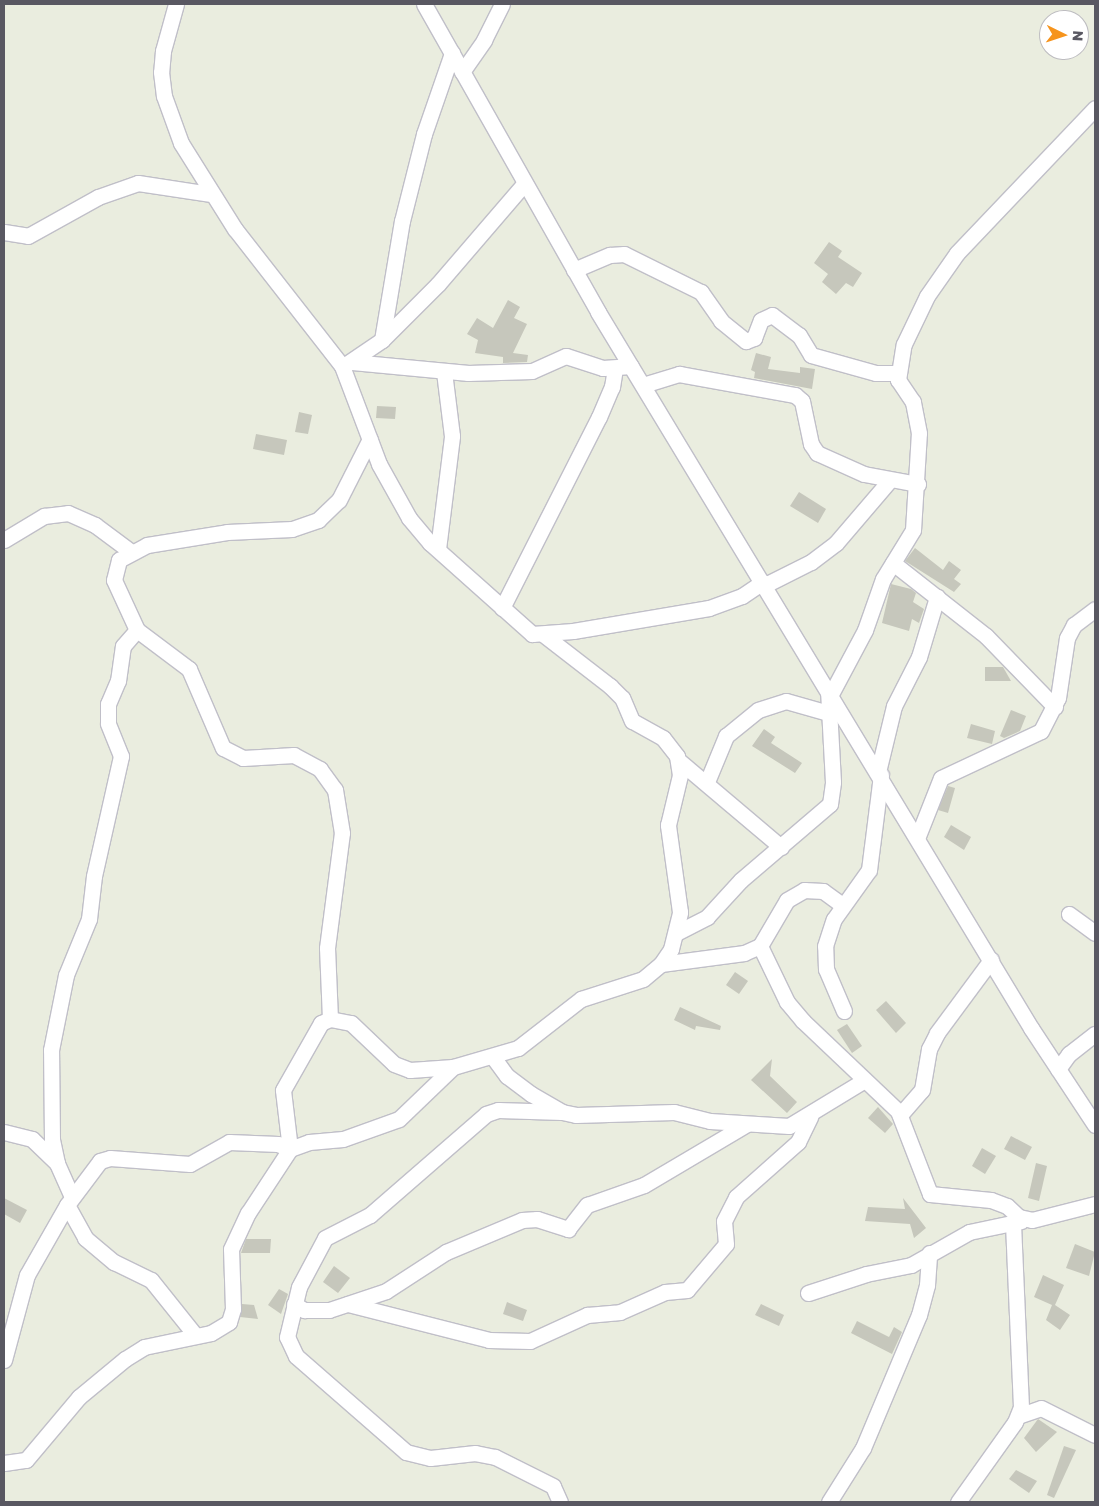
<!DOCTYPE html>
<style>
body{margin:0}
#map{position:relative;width:1099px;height:1506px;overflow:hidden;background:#eaeddf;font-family:"Golos Text",sans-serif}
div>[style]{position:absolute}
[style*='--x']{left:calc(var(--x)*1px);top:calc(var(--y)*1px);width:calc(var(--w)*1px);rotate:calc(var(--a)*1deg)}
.building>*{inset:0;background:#c6c7bc}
.roads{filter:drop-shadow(1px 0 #c0bfc8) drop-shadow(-1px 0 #c0bfc8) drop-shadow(0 1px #c0bfc8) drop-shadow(0 -1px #c0bfc8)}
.minor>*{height:15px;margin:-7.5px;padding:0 7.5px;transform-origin:7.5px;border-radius:7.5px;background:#fff}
span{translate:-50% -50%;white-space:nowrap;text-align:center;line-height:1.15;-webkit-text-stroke:4.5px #fff;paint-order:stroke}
.frame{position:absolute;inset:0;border:5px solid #595862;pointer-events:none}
.north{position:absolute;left:1039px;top:10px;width:50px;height:50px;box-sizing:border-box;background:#fff;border:1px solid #bdbcc0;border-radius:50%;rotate:94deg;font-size:14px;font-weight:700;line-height:20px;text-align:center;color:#595862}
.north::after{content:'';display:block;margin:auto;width:18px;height:22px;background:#f6941d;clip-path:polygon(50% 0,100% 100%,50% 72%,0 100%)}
</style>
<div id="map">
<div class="building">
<div style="clip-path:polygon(829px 242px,842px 251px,838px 257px,862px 273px,853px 287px,846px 283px,836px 294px,822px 282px,828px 274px,814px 263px)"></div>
<div style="clip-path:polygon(508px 300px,520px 307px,514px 318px,527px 324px,513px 353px,528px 355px,527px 362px,503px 363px,503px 357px,475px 353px,478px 340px,467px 334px,477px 318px,493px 328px)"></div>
<div style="clip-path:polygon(756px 353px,771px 357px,768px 369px,800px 373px,800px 367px,815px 369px,812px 389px,754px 378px,755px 372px,751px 370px)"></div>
<div style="clip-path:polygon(377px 406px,396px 407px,395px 419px,376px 418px)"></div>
<div style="clip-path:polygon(299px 412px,312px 415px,308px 434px,295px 432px)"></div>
<div style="clip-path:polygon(256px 434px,287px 440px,284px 455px,253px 449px)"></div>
<div style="clip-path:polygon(799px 492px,826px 509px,818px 523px,790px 506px)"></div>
<div style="clip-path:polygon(915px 548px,943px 570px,949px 561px,961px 570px,954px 579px,961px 584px,954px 592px,905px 561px)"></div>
<div style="clip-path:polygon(891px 584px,911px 589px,916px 593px,913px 602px,924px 609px,919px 623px,912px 619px,909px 631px,882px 623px)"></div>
<div style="clip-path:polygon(985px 667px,1003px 667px,1011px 681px,985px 681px)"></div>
<div style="clip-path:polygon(1011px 710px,1026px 716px,1020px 731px,1004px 738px,1000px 736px)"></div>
<div style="clip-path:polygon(971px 724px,995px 731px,992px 744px,967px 738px)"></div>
<div style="clip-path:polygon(764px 729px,775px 737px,771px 743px,802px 763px,795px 773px,752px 746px)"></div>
<div style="clip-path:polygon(948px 786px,955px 788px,948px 813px,938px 810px)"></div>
<div style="clip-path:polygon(951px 825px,971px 837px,964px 850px,944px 837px)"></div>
<div style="clip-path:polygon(735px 972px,748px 981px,739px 994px,726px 985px)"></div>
<div style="clip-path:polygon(886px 1001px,906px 1023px,896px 1033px,876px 1010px)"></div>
<div style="clip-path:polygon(680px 1007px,721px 1026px,720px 1030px,696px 1026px,695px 1030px,674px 1020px)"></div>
<div style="clip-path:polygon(847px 1024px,862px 1046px,852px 1053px,837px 1030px)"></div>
<div style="clip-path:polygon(772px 1059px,770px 1076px,797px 1102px,787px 1113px,751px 1080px)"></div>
<div style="clip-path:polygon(878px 1107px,893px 1124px,885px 1133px,868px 1118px)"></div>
<div style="clip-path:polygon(1011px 1136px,1032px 1147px,1025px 1160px,1004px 1149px)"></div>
<div style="clip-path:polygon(982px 1148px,996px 1156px,985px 1174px,972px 1166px)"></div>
<div style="clip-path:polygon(1036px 1163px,1047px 1166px,1039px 1201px,1028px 1198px)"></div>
<div style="clip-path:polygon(4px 1198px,27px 1210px,20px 1223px,4px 1214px)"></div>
<div style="clip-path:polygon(903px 1198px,926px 1228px,914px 1238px,910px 1224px,865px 1221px,868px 1207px,905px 1209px)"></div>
<div style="clip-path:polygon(246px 1239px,271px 1239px,270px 1253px,241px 1253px)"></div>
<div style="clip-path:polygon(1075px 1244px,1095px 1252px,1089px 1276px,1066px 1268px)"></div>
<div style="clip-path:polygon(334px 1266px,350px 1278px,338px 1293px,323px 1282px)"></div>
<div style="clip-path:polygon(1043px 1275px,1064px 1285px,1055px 1305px,1070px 1315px,1060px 1330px,1046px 1320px,1052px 1305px,1034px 1297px)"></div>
<div style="clip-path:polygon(279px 1289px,288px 1294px,281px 1314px,268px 1305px)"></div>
<div style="clip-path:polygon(507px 1302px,527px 1310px,523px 1321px,503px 1314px)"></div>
<div style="clip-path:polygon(242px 1304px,254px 1305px,258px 1319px,240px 1317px)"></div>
<div style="clip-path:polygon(761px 1304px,784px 1315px,779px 1326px,755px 1315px)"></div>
<div style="clip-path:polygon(857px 1321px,889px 1337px,894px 1327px,902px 1332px,892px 1354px,851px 1333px)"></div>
<div style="clip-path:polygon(1038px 1419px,1057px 1432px,1036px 1452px,1024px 1438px)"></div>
<div style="clip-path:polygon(1064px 1446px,1076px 1450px,1054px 1498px,1047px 1495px)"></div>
<div style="clip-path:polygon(1016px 1470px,1037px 1481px,1029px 1493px,1009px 1479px)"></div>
</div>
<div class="roads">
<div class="minor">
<div style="--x:176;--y:4;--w:49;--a:105.5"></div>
<div style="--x:163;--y:51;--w:21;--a:95"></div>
<div style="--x:161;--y:72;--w:24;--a:83"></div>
<div style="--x:164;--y:96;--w:50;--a:70.1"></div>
<div style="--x:181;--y:143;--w:102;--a:57.9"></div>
<div style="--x:235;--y:229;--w:174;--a:52"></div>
<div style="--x:342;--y:366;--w:105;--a:69.3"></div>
<div style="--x:379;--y:464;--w:62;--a:60.9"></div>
<div style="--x:409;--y:518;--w:33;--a:50"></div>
<div style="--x:430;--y:543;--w:137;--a:41.7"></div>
<div style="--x:532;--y:634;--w:41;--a:-4.2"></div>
<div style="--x:573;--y:631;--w:138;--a:-9.6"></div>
<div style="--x:709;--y:608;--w:35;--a:-20"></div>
<div style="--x:742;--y:596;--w:25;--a:-34"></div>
<div style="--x:424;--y:4;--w:354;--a:60.5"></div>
<div style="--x:598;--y:312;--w:837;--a:58.84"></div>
<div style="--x:1031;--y:1028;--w:116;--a:56.6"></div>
<div style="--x:462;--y:72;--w:39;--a:-55"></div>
<div style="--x:484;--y:40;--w:40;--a:-63.4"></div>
<div style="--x:4;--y:232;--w:24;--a:9"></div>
<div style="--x:28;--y:236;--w:80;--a:-29.1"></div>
<div style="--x:98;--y:197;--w:42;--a:-19.3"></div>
<div style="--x:138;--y:183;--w:74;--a:8.6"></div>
<div style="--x:574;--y:270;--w:39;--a:-23"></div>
<div style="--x:610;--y:255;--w:14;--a:-4"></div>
<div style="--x:624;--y:254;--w:86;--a:26.3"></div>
<div style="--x:701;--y:292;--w:35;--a:55"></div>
<div style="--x:721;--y:321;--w:32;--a:39"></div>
<div style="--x:746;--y:341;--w:9;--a:-21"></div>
<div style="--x:754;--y:338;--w:19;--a:-69"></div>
<div style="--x:761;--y:320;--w:12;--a:-24"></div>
<div style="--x:772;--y:315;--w:34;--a:37"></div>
<div style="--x:799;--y:335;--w:23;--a:59"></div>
<div style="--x:811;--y:355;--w:67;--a:15.5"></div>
<div style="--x:876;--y:373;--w:21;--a:0"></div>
<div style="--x:382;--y:340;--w:121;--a:-80.5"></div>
<div style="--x:402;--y:221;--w:90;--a:-75.8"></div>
<div style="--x:424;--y:134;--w:86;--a:-70.9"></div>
<div style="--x:352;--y:362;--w:117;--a:5.4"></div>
<div style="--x:468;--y:373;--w:64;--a:-1.8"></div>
<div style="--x:532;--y:371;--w:37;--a:-24"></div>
<div style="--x:566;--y:356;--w:39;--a:18"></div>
<div style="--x:603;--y:368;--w:28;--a:-4"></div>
<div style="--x:348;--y:363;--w:41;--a:-34.1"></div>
<div style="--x:382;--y:340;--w:79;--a:-45"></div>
<div style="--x:438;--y:284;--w:132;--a:-49.3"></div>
<div style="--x:643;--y:385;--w:38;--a:-17"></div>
<div style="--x:679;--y:374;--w:118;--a:10.3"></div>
<div style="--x:795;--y:395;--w:9;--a:41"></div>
<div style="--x:802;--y:401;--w:44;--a:78.2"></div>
<div style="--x:811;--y:444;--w:11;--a:56"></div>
<div style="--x:817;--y:453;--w:51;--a:24.1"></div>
<div style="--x:864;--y:474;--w:55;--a:10.5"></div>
<div style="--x:4;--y:540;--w:47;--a:-31"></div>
<div style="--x:44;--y:516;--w:24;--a:-7"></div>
<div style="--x:68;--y:513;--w:30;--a:24"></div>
<div style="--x:95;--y:525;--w:44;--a:36.6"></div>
<div style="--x:438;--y:549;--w:114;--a:-82.9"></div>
<div style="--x:452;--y:436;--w:64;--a:-97.1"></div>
<div style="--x:893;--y:563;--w:118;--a:38.1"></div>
<div style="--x:986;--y:636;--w:99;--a:45.8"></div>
<div style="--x:765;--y:585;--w:51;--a:-26.6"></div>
<div style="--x:811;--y:562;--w:31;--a:-37"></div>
<div style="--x:836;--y:543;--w:83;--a:-49.4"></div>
<div style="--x:502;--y:608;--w:214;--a:-63.1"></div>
<div style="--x:599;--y:417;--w:33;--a:-67"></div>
<div style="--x:612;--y:387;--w:19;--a:-81"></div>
<div style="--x:831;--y:694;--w:72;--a:-62"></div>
<div style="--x:865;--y:630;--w:54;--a:-70.6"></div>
<div style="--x:883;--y:579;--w:57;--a:-58.5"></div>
<div style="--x:913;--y:530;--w:97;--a:-86.5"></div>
<div style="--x:919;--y:433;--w:32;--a:-101"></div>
<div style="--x:913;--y:402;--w:27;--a:-124"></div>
<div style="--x:898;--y:380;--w:36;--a:-81"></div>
<div style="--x:904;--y:344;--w:53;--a:-64.4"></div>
<div style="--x:927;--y:296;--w:52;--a:-55.1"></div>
<div style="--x:957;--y:253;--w:200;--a:-46.4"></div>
<div style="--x:678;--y:760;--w:135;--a:40.2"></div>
<div style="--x:878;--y:772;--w:68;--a:-76.4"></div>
<div style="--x:894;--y:706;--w:55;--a:-63"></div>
<div style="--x:919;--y:657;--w:63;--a:-73.3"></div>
<div style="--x:707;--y:782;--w:50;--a:-67.6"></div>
<div style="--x:726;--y:736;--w:41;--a:-39.1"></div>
<div style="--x:758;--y:710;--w:29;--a:-18"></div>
<div style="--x:786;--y:701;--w:44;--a:15.9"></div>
<div style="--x:918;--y:836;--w:62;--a:-68.4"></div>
<div style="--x:941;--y:778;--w:110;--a:-25.2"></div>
<div style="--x:1041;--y:731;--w:37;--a:-63"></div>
<div style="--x:1058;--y:698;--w:61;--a:-81.5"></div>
<div style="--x:1067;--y:638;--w:15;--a:-62"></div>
<div style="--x:1074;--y:625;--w:26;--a:-37"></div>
<div style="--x:1069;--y:914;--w:32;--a:36"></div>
<div style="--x:676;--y:933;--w:35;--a:-27"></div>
<div style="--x:707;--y:917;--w:50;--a:-47.4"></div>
<div style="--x:741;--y:880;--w:117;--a:-40.5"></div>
<div style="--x:830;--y:804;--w:22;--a:-82"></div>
<div style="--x:833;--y:782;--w:93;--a:-93.1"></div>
<div style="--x:760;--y:946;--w:62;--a:64.3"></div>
<div style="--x:787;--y:1002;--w:25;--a:50"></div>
<div style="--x:803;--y:1021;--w:131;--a:43.5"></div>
<div style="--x:898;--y:1111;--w:89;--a:68.9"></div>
<div style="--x:930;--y:1194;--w:61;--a:5.6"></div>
<div style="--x:991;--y:1200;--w:17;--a:21"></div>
<div style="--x:1007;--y:1206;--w:16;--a:43"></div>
<div style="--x:1019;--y:1217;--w:13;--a:13"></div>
<div style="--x:1032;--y:1220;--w:65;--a:-14.3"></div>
<div style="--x:661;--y:964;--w:84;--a:-7.5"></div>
<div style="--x:744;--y:953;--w:17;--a:-24"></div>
<div style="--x:760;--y:946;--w:53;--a:-59.6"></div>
<div style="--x:787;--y:900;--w:20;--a:-30"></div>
<div style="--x:804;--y:890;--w:19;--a:3"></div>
<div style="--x:823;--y:891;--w:24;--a:36"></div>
<div style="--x:844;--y:1011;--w:46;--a:-113.2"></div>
<div style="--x:826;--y:969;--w:23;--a:-92"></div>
<div style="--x:825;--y:946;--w:28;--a:-72"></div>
<div style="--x:834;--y:919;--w:60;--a:-54.5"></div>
<div style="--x:869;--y:870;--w:96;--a:-82.8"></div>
<div style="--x:330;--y:1019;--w:71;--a:-92.4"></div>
<div style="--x:327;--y:948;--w:116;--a:-82.6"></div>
<div style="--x:342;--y:833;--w:44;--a:-99.2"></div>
<div style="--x:335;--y:790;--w:26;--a:-126"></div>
<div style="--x:320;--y:769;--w:30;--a:-152"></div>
<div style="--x:294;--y:755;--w:51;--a:176.6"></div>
<div style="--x:243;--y:758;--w:22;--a:-153"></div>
<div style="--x:223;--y:748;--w:86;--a:-113.3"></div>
<div style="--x:189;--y:669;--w:65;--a:-143.1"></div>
<div style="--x:137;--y:630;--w:55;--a:-114.7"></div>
<div style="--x:114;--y:580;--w:21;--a:-76"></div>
<div style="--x:119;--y:560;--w:32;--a:-28"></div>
<div style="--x:147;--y:545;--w:81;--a:-9.2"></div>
<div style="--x:227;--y:532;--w:65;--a:-2.6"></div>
<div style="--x:292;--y:529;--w:28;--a:-19"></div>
<div style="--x:318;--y:520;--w:29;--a:-44"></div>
<div style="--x:339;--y:500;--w:68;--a:-63.1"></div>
<div style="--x:493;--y:1057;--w:24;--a:54"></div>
<div style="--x:507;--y:1076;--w:30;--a:37"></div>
<div style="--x:531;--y:1094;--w:36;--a:30"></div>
<div style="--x:562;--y:1112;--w:14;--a:12"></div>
<div style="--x:576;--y:1115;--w:98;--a:-1.8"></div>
<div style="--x:674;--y:1112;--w:37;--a:14"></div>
<div style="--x:710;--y:1121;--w:79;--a:3.6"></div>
<div style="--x:789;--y:1126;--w:87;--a:-31.3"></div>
<div style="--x:1058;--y:1069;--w:19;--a:-54"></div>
<div style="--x:1069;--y:1054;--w:33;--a:-38"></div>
<div style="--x:900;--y:1115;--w:33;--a:-49"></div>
<div style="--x:922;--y:1090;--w:42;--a:-80.3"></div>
<div style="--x:929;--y:1049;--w:18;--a:-63"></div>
<div style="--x:937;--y:1033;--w:91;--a:-53.5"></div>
<div style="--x:4;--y:1132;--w:29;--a:14"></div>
<div style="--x:32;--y:1139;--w:35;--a:44"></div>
<div style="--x:72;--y:1197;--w:37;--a:-114"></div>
<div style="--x:57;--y:1163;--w:24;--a:-102"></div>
<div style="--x:52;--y:1140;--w:90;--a:-90.6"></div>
<div style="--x:51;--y:1050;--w:76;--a:-78.7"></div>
<div style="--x:66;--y:975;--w:61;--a:-67.7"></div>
<div style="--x:89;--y:919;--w:43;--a:-83.4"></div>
<div style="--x:94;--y:876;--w:123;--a:-77.3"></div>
<div style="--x:121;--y:756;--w:35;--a:-112"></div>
<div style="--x:108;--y:723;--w:19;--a:-90"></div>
<div style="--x:108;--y:704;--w:25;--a:-67"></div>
<div style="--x:118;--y:681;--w:35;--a:-82"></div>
<div style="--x:123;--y:646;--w:21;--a:-49"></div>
<div style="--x:67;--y:1205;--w:38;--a:61"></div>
<div style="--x:85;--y:1238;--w:38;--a:40"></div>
<div style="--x:114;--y:1262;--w:41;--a:25.9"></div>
<div style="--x:151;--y:1280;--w:70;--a:51.3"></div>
<div style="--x:808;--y:1293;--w:61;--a:-18.1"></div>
<div style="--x:866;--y:1274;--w:46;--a:-11.3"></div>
<div style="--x:911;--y:1265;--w:67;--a:-29.6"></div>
<div style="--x:969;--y:1232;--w:53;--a:-11.9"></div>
<div style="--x:294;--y:1304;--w:12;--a:31"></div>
<div style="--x:304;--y:1310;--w:25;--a:0"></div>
<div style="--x:329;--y:1310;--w:60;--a:-18.4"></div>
<div style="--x:386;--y:1291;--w:72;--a:-33"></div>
<div style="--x:446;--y:1252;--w:82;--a:-22.8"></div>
<div style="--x:522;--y:1220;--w:15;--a:-4"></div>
<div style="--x:537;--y:1219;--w:33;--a:18"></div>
<div style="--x:568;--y:1229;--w:31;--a:-52"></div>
<div style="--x:587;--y:1205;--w:60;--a:-19.3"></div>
<div style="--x:644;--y:1185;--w:120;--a:-30.6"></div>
<div style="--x:348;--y:1304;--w:146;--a:14.3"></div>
<div style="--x:489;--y:1340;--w:41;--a:1.4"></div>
<div style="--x:530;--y:1341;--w:63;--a:-24.5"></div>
<div style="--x:587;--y:1315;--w:33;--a:-5"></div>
<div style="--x:620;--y:1312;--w:49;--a:-24"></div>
<div style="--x:665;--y:1292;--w:22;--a:-5"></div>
<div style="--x:687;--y:1290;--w:60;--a:-49.7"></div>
<div style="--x:726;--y:1244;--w:23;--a:-95"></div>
<div style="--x:724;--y:1221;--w:27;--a:-63"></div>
<div style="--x:736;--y:1197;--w:83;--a:-41.6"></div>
<div style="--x:798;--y:1142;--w:28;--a:-64"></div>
<div style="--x:4;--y:1360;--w:88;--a:-74.9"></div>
<div style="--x:27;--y:1275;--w:81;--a:-60.3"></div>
<div style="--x:67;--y:1205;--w:55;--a:-53.1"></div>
<div style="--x:100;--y:1161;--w:10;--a:-17"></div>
<div style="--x:110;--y:1158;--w:80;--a:4.3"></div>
<div style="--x:190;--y:1164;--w:45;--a:-29.4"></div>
<div style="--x:229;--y:1142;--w:49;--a:2.3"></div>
<div style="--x:278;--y:1144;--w:13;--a:23"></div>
<div style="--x:290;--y:1149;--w:20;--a:-20"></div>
<div style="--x:309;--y:1142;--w:34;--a:-5"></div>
<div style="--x:343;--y:1139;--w:59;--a:-19.7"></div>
<div style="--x:399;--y:1119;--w:75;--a:-43.9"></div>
<div style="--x:1018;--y:1416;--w:24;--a:-19"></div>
<div style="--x:1041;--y:1408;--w:60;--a:26.6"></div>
<div style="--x:4;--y:1463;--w:22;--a:-8"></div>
<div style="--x:26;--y:1460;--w:82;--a:-49.9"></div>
<div style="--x:79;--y:1397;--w:60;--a:-39.6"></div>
<div style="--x:125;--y:1359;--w:22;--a:-32"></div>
<div style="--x:144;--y:1347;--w:68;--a:-11.8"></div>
<div style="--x:211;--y:1333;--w:21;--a:-31"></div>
<div style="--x:229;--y:1322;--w:14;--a:-73"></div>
<div style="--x:233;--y:1309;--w:60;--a:-91.9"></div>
<div style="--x:231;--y:1249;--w:40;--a:-65"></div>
<div style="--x:248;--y:1213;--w:77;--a:-56.7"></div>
<div style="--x:290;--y:1149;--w:59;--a:-96.8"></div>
<div style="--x:283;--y:1090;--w:77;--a:-60.4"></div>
<div style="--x:321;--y:1023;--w:10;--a:-24"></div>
<div style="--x:330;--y:1019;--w:21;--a:11"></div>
<div style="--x:351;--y:1023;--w:59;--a:43.6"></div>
<div style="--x:394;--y:1064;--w:17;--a:21"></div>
<div style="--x:410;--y:1070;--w:43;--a:-4"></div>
<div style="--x:453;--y:1067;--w:68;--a:-16.3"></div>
<div style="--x:518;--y:1048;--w:80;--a:-37.9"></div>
<div style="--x:581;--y:999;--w:65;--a:-17.9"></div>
<div style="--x:643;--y:979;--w:23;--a:-40"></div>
<div style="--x:661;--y:964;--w:18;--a:-56"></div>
<div style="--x:671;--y:949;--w:38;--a:-76"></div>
<div style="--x:680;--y:912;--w:88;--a:-97.9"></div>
<div style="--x:668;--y:825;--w:51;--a:-76.5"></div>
<div style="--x:680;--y:775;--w:19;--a:-99"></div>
<div style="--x:677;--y:756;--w:23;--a:-128"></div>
<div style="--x:663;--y:738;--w:35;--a:-151"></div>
<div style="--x:632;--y:721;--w:25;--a:-113"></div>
<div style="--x:622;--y:698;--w:17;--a:-135"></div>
<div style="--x:610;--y:686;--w:83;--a:-142.3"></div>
<div style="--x:560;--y:1502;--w:17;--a:-114"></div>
<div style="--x:553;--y:1486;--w:65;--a:-153.4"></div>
<div style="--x:495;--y:1457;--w:20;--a:-169"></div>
<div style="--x:475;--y:1453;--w:45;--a:173.7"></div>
<div style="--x:430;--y:1458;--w:25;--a:-166"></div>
<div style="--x:406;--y:1452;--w:146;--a:-138.9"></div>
<div style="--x:296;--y:1356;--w:21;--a:-115"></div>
<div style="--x:287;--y:1337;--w:51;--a:-76.5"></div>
<div style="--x:299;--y:1287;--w:55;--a:-62"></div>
<div style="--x:325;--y:1238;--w:51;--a:-27.1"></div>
<div style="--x:370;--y:1215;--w:154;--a:-41"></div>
<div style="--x:486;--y:1114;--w:13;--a:-18"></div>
<div style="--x:498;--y:1110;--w:64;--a:1.8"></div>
<div style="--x:829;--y:1502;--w:64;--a:-57.8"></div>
<div style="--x:863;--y:1448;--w:144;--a:-67.2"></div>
<div style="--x:919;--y:1315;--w:31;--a:-75"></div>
<div style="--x:927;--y:1285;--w:32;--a:-86"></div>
<div style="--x:958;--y:1502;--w:98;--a:-54.5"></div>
<div style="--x:1015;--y:1422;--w:16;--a:-68"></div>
<div style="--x:1021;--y:1407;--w:184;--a:-92.5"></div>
</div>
</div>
<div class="frame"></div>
<div class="north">N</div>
</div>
